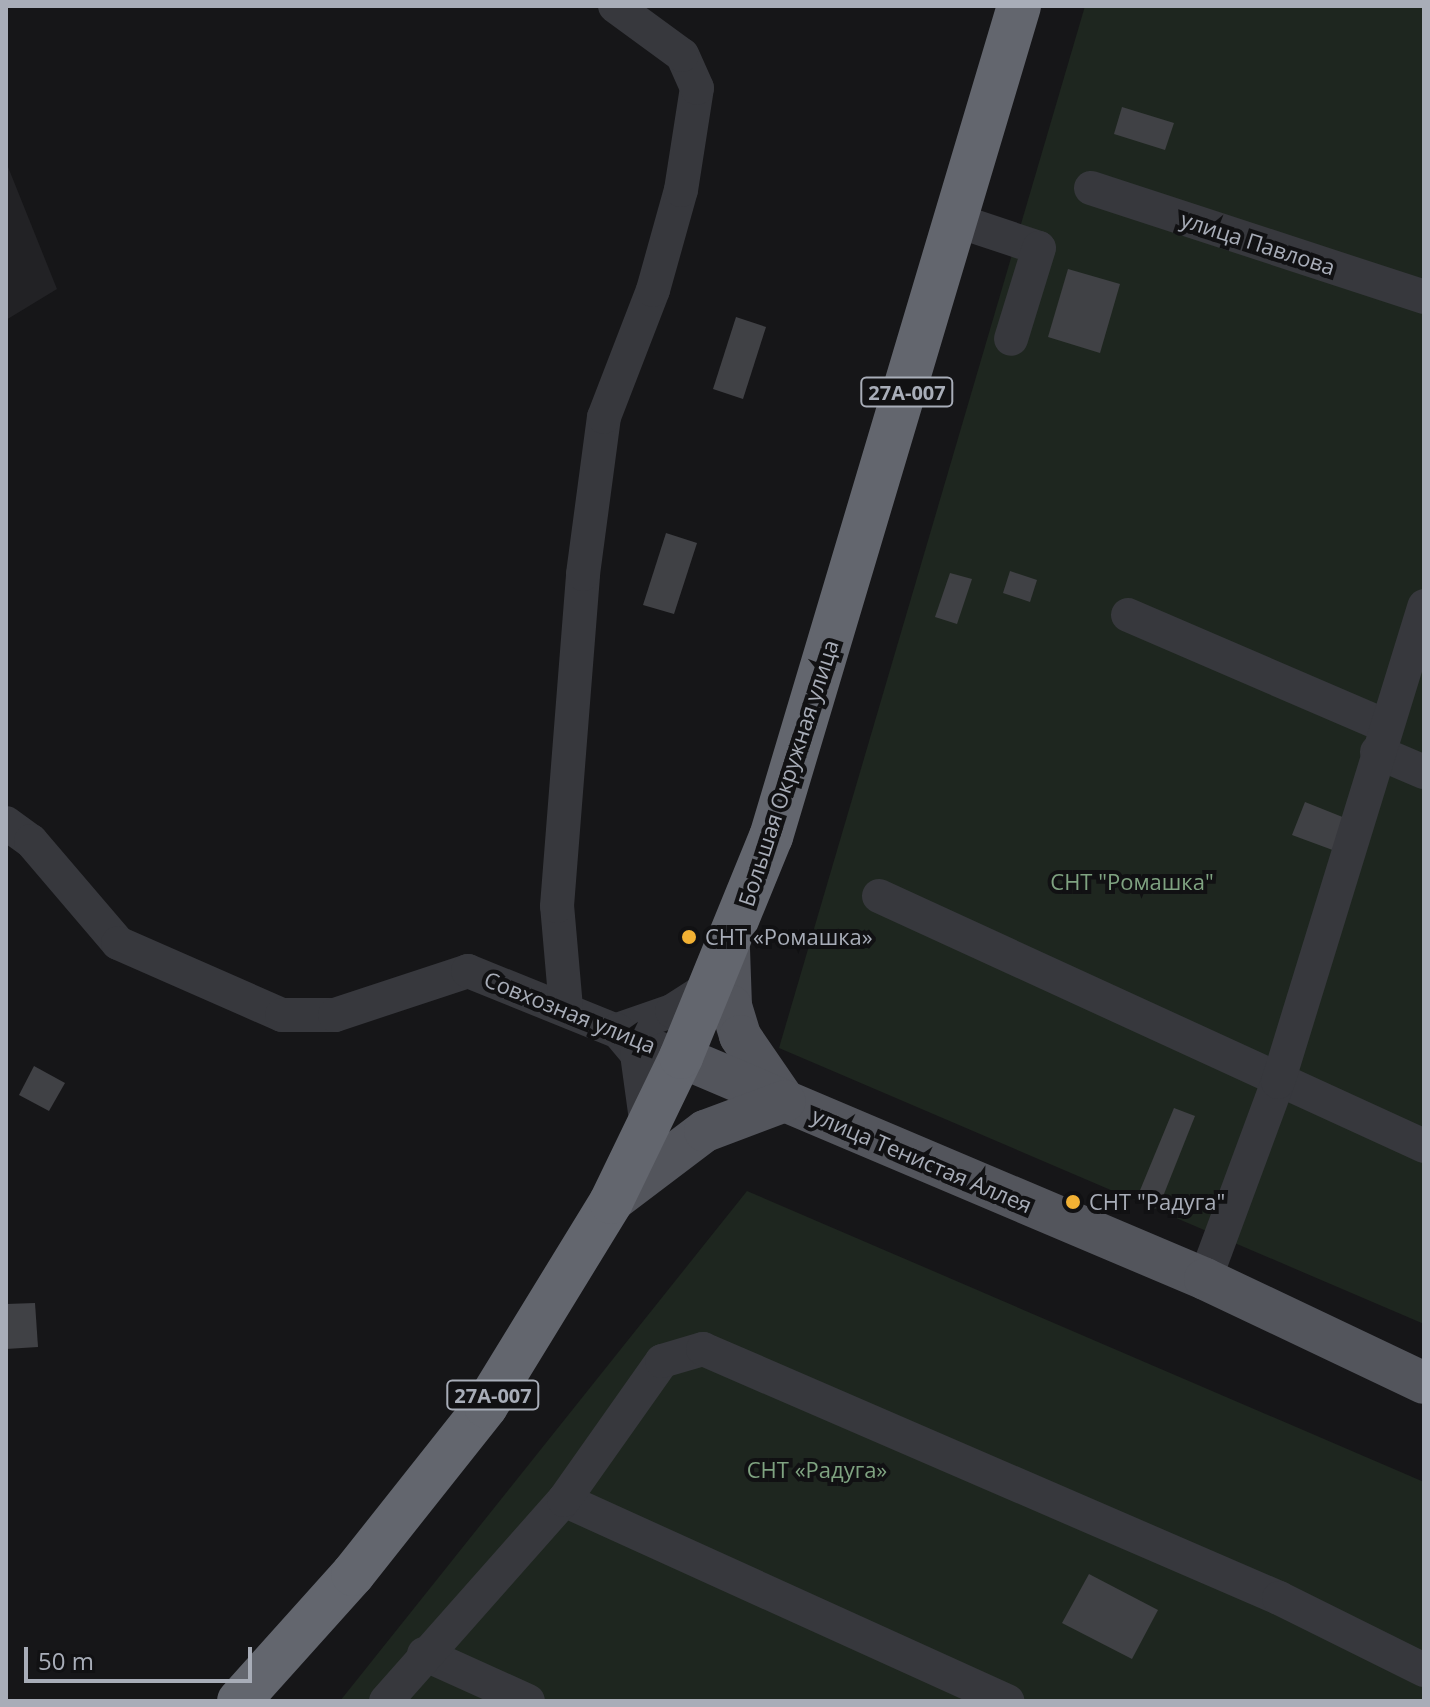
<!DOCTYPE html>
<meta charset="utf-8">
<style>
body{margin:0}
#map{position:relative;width:1430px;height:1707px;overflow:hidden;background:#161618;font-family:"Open Sans",sans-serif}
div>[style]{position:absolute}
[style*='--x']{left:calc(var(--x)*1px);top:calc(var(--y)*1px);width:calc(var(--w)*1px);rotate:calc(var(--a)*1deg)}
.built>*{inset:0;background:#222225}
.green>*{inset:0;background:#1e261f}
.building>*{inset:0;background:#404145}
.minor>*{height:34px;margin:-17px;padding:0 17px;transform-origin:17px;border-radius:17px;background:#37383d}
.major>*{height:42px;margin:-21px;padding:0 21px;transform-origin:21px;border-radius:21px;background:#53555c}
.highway>*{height:44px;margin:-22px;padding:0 22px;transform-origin:22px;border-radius:22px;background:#63666e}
.dots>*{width:22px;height:22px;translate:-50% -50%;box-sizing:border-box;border:4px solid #111113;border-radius:50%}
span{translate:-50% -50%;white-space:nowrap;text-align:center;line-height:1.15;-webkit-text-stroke:8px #111113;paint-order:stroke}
.shield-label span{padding:2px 6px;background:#111113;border:2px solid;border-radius:6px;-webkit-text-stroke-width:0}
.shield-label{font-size:20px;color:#a8adb8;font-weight:700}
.street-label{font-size:22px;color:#a8adb8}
.park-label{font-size:22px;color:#7fa381}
.poi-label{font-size:22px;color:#a8adb8}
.left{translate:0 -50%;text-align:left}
.frame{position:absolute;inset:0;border:8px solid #a8adb8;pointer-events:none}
.scale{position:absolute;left:24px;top:1647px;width:228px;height:36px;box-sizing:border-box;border:4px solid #a8adb8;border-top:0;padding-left:10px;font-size:24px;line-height:28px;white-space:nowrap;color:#a8adb8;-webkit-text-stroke:6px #111113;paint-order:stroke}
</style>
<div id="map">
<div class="built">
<div style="clip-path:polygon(6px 162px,57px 289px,6px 320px)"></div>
</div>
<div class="green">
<div style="clip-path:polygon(1085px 6px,1424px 6px,1424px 1324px,779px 1048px)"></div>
<div style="clip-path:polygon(747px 1191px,1424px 1482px,1424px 1701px,340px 1701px)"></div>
</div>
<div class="building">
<div style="clip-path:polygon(1122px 107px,1174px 123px,1165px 150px,1114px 134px)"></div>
<div style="clip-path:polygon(1068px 269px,1120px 284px,1100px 353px,1048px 337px)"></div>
<div style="clip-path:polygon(736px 317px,766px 327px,743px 399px,713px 389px)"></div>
<div style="clip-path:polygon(666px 533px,697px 543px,674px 614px,643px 605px)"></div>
<div style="clip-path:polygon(1010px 571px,1037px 580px,1030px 602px,1003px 593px)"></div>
<div style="clip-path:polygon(950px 573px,972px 579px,957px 624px,935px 617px)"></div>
<div style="clip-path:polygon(1305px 802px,1350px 820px,1338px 852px,1292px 835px)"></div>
<div style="clip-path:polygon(34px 1066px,65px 1083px,49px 1111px,19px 1095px)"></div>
<div style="clip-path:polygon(1174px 1108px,1195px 1116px,1158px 1209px,1136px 1200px)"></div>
<div style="clip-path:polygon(35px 1303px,38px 1347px,6px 1349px,6px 1304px)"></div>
<div style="clip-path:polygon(1089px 1574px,1158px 1610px,1132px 1659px,1062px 1623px)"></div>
</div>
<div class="minor">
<div style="--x:1091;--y:188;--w:350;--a:18.1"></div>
<div style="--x:958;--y:221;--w:85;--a:18.4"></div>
<div style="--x:1039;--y:248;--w:95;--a:107.1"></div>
<div style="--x:1128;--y:615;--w:281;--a:23.3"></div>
<div style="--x:1377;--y:752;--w:51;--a:23.1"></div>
<div style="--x:6;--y:823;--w:31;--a:36"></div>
<div style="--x:31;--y:841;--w:134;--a:49.5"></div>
<div style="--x:118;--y:943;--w:179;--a:23.7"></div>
<div style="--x:282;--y:1015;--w:53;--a:0"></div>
<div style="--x:335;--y:1015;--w:140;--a:-18.3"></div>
<div style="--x:468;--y:971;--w:230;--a:22"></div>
<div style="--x:879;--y:896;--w:600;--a:24.64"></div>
<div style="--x:566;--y:1008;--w:102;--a:-95"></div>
<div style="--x:557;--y:906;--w:333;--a:-85.5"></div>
<div style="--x:583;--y:574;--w:158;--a:-82.4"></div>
<div style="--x:604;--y:417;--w:136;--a:-68.9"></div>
<div style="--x:653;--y:290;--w:104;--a:-74.4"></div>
<div style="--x:681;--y:190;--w:103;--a:-81.1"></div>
<div style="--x:697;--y:88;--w:36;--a:-114"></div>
<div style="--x:682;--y:55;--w:83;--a:-143.8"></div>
<div style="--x:617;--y:1030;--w:58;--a:-19.1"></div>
<div style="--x:672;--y:1011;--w:50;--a:-32.7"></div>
<div style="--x:617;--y:1030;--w:31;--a:50"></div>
<div style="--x:637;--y:1054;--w:74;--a:82.2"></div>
<div style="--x:1205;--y:1279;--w:210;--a:-69.7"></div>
<div style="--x:1278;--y:1082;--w:498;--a:-72.9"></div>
<div style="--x:564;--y:1500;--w:487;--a:24.4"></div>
<div style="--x:424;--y:1654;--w:114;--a:24.3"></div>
<div style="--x:386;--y:1701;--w:268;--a:-48.5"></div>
<div style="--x:564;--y:1500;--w:170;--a:-54.8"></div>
<div style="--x:662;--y:1361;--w:43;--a:-16.3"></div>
<div style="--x:703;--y:1349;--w:628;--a:23.38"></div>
<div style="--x:1279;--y:1598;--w:162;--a:26.4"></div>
</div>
<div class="major">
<div style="--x:729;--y:949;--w:57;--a:88"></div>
<div style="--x:731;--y:1006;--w:31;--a:73"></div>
<div style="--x:740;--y:1036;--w:78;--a:55.5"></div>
<div style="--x:681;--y:1057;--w:569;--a:22.96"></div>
<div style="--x:1205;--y:1279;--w:242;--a:25.4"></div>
<div style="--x:611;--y:1202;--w:118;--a:-37.1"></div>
<div style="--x:705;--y:1131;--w:85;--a:-20.6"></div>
</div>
<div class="highway">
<div style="--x:239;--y:1701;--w:171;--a:-48.1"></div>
<div style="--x:353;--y:1574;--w:214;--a:-51.6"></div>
<div style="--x:486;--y:1406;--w:239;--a:-58.5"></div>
<div style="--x:611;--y:1202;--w:161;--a:-64.2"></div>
<div style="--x:681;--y:1057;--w:238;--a:-67.8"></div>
<div style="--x:771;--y:837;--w:867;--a:-73.38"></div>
</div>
<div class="dots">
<div style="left:689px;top:937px;background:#f2b134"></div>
<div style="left:1073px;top:1202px;background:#f2b134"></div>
</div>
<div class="shield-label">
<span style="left:907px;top:392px">27А-007</span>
<span style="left:493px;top:1395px">27А-007</span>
</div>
<div class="street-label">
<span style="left:1258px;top:243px;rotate:18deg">улица Павлова</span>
<span style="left:788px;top:773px;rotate:-72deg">Большая Окружная улица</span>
<span style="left:570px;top:1012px;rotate:22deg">Совхозная улица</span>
<span style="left:922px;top:1160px;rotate:23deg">улица Тенистая Аллея</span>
</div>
<div class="park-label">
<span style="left:1132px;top:882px">СНТ "Ромашка"</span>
<span style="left:817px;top:1470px">СНТ «Радуга»</span>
</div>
<div class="poi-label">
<span class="left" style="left:705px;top:937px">СНТ «Ромашка»</span>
<span class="left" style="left:1089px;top:1202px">СНТ "Радуга"</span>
</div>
<div class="frame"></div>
<div class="scale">50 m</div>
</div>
